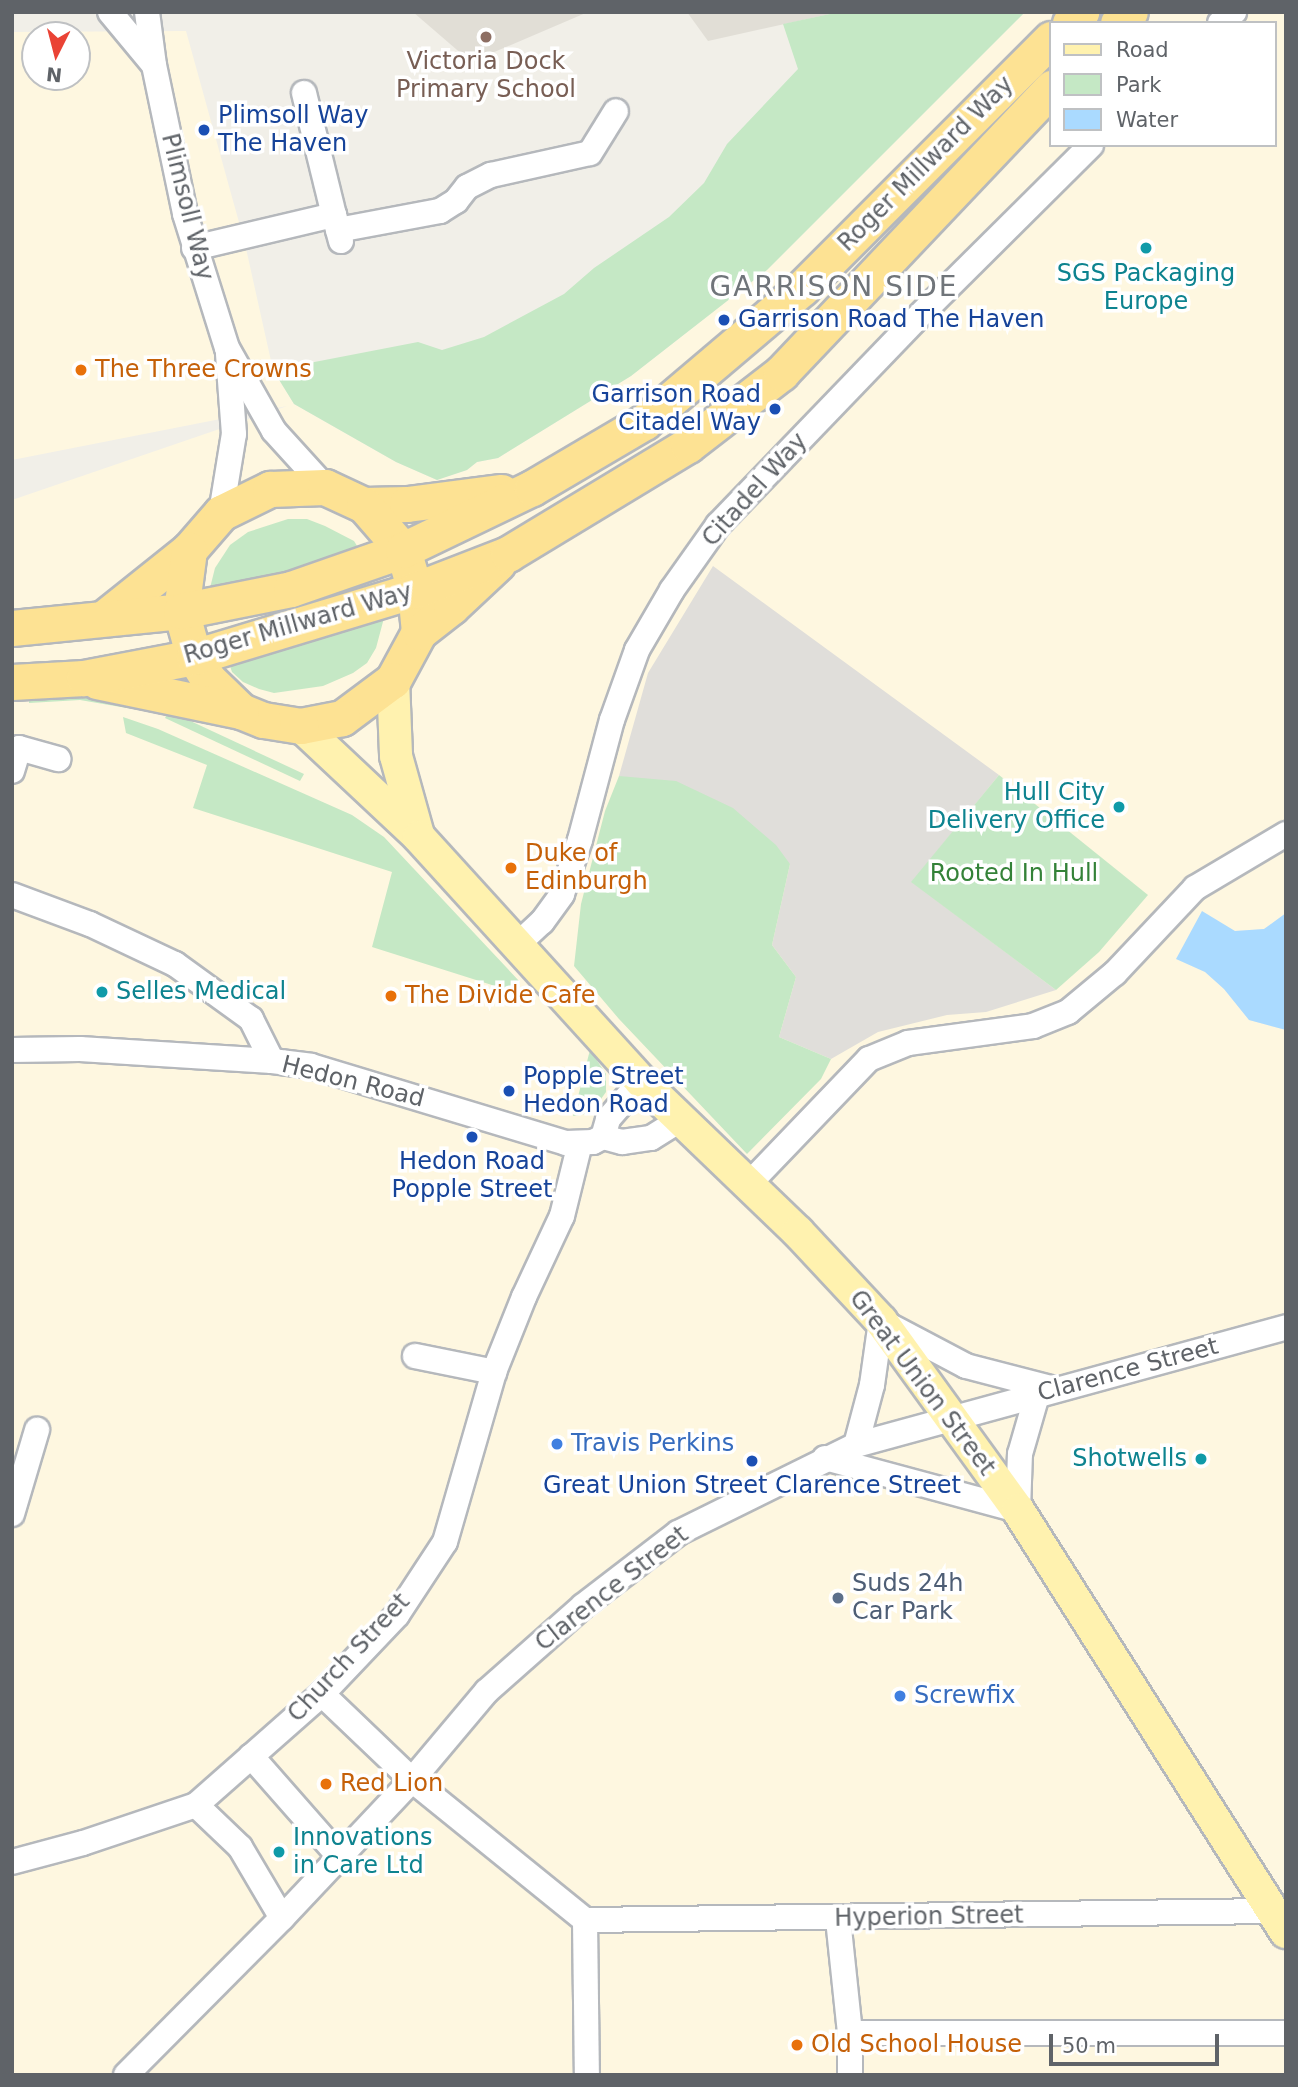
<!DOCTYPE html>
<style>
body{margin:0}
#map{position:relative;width:1298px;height:2087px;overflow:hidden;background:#f1efe8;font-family:"DejaVu Sans",sans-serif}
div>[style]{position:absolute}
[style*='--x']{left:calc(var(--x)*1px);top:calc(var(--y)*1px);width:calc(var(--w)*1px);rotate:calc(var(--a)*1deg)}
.commercial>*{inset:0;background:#fef7e0}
.industrial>*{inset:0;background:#e0deda}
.education>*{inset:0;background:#e1ded6}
.green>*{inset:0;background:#c5e8c5}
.water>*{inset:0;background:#aadaff}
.roads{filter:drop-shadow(2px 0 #b5b8bc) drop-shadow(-2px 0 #b5b8bc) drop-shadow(0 2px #b5b8bc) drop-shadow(0 -2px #b5b8bc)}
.minor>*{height:24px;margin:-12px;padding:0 12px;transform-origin:12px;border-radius:12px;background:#fff}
.major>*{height:32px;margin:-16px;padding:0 16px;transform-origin:16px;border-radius:16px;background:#fff2af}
.highway>*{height:35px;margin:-17.5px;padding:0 17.5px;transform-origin:17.5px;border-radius:17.5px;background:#fde293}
.dots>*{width:19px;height:19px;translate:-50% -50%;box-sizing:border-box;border:4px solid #fff;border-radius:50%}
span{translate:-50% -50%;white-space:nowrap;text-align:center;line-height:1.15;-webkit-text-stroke:7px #fff;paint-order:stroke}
.education-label{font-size:24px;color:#785e54}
.transit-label{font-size:24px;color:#164399}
.left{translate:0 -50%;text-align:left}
.right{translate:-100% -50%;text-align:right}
.street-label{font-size:24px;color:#5f6368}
.culture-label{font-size:24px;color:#0d838f}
.food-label{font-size:24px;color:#c56008}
.park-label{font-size:24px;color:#348238}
.shop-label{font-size:24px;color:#366cbe}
.service-label{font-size:24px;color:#4e5e75}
.quarter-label{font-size:28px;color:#70757a;letter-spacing:2px}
.frame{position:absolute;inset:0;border:14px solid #5f6368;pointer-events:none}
.legend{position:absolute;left:1049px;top:21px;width:228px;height:126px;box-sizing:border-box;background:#fff;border:2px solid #bfc1c3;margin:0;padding:9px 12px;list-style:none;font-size:21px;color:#5f6368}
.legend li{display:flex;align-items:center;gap:14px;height:35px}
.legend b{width:35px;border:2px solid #bfc1c3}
.north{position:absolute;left:21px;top:21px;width:70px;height:70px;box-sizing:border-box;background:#fff;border:2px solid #bfc1c3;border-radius:50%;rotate:186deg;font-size:19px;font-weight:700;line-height:28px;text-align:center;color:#5f6368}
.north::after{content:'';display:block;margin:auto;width:24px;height:32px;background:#ea4335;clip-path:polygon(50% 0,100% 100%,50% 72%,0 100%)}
.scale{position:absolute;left:1049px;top:2034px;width:170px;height:32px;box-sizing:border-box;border:4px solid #5f6368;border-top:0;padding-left:9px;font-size:21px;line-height:24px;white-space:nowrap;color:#5f6368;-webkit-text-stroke:5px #fff;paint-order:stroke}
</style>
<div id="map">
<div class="commercial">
<div style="clip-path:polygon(evenodd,1025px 12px,1286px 12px,1286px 913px,1264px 929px,1235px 931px,1176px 958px,1205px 971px,1224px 989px,1249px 1020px,1286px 1030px,1286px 2075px,12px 2075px,12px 500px,287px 406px,12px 460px,12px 32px,186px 31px,245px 244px,273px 370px,294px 404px,396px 462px,437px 480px,467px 470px,477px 462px,498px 458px,631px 376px,767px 270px,1025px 12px,1051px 23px,1275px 23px,1275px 145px,1051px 145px,1051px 23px,1025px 12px,35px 35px,77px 35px,77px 77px,35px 77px,35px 35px)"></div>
</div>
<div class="industrial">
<div style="clip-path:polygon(713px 566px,999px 775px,912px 882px,1056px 990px,986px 1012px,947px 1015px,878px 1032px,831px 1059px,779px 1037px,796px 977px,772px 945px,790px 864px,619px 776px,648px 673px)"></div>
</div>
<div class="education">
<div style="clip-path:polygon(413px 12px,588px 12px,471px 62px)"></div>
<div style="clip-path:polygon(687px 12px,839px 12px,708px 41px)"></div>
</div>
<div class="green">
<div style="clip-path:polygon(839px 12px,1025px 12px,767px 270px,631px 376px,498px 458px,477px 462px,467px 470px,437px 480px,396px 462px,294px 404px,273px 370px,418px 342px,442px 350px,484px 337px,564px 294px,594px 268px,669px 217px,704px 183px,727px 144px,798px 69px,783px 24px)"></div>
<div style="clip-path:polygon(288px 519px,307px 519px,325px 526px,354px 541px,362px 554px,208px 596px,215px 568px,230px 545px,248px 532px)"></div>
<div style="clip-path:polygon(384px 618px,376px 648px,367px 663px,353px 673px,323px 686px,274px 693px,259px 689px,243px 682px,232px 672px,228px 660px,306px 641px)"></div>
<div style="clip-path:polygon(97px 693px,152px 705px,150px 712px,80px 700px,29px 703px,29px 700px)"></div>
<div style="clip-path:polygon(169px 711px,304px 774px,300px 781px,165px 718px)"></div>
<div style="clip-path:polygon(123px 717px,158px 729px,352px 815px,384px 837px,520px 982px,517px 993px,372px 947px,392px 872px,193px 808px,207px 765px,126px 733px)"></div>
<div style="clip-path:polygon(999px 775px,1148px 895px,1099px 952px,1056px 990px,911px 882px)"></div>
<div style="clip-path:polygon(619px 776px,676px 781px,733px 808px,776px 845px,790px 864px,772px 945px,796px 977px,779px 1037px,831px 1059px,821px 1079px,747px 1154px,619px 1019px,574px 966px,581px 904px,605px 811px)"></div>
<div style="clip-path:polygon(590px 1050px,606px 1074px,606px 1092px,591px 1113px,573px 1116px)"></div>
</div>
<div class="water">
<div style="clip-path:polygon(1202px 911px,1235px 931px,1264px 929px,1286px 913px,1286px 1030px,1249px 1020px,1224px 989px,1205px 972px,1176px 959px)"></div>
</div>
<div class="roads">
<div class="minor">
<div style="--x:110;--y:12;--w:67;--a:50.4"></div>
<div style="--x:147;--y:12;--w:53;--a:82.5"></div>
<div style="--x:154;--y:65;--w:152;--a:78.2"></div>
<div style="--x:185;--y:214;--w:140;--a:72.6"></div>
<div style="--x:227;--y:348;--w:95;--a:60.5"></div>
<div style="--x:274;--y:431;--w:76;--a:47.7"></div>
<div style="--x:1220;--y:23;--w:18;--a:-38"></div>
<div style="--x:304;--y:93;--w:126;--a:76.2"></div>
<div style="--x:338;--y:230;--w:104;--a:-10.6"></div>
<div style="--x:440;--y:211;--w:19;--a:-32"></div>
<div style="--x:456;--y:201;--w:18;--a:-52"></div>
<div style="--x:467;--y:187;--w:27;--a:-27"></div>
<div style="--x:491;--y:175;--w:101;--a:-12.5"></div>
<div style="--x:590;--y:153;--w:49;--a:-58.2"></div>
<div style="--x:194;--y:248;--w:144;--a:-13.3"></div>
<div style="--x:334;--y:215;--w:27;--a:75"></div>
<div style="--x:221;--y:513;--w:80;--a:-80.7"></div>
<div style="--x:234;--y:434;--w:80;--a:-94.3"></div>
<div style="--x:12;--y:771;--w:24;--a:-73"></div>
<div style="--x:19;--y:748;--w:41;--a:15.8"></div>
<div style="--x:12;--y:895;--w:83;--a:20.4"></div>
<div style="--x:90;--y:924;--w:94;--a:25.2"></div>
<div style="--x:175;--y:964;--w:94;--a:35.9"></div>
<div style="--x:251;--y:1019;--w:47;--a:63.4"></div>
<div style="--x:517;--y:945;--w:34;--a:-43"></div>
<div style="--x:542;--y:922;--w:34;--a:-54"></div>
<div style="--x:562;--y:894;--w:57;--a:-71.6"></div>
<div style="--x:580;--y:840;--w:124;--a:-75.1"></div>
<div style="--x:612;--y:720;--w:74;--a:-70.3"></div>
<div style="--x:637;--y:650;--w:69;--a:-59.7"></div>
<div style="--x:672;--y:590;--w:80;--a:-54.7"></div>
<div style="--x:718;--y:525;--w:284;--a:-46.1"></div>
<div style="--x:915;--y:320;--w:248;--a:-44.8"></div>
<div style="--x:12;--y:1050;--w:68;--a:-0.8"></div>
<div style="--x:80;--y:1049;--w:192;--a:3.6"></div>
<div style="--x:272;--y:1061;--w:39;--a:7"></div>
<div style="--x:311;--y:1066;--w:266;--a:16.8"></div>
<div style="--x:566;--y:1143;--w:27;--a:-2"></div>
<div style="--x:593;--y:1142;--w:11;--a:-27"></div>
<div style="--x:603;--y:1137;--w:20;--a:15"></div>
<div style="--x:622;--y:1142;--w:29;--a:-8"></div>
<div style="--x:651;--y:1138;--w:34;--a:-32"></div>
<div style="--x:603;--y:1137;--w:19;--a:-74"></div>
<div style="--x:608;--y:1119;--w:50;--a:-49"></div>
<div style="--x:747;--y:1186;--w:176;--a:-46.2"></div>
<div style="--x:869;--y:1059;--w:42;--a:-22.3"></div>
<div style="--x:908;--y:1043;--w:126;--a:-7.7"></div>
<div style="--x:1033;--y:1026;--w:38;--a:-22"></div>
<div style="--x:1068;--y:1012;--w:61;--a:-39.7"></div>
<div style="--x:1115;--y:973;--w:117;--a:-46.7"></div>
<div style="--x:1195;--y:888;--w:106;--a:-30.7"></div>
<div style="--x:415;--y:1356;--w:81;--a:11.4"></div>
<div style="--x:856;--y:1445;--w:62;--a:-75.1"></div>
<div style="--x:872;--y:1385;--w:65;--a:-82"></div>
<div style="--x:881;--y:1321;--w:96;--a:27.9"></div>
<div style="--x:966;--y:1366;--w:92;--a:14.5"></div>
<div style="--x:825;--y:1458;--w:200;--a:15.1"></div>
<div style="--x:1018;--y:1510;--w:56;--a:-88"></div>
<div style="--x:1020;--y:1454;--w:61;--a:-73.9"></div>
<div style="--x:12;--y:1514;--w:88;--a:-73.4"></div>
<div style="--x:322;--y:1694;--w:124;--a:43.7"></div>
<div style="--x:412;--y:1780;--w:223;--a:39"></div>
<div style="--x:251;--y:1756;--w:133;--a:48.7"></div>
<div style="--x:196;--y:1805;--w:61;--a:43.7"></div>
<div style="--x:240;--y:1847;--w:82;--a:59.4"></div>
<div style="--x:12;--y:1862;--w:73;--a:-15"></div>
<div style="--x:83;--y:1843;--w:119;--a:-18.6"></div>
<div style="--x:196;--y:1805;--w:168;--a:-41.4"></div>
<div style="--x:322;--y:1694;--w:109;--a:-46.5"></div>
<div style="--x:397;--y:1615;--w:87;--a:-56.7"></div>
<div style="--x:445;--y:1542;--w:177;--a:-73.9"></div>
<div style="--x:494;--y:1372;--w:81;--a:-68.2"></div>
<div style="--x:524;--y:1297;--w:89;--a:-64.9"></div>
<div style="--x:562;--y:1216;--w:75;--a:-76.1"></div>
<div style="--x:838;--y:1919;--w:115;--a:84"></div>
<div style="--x:850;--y:2033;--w:42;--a:90"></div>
<div style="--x:585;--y:1920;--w:688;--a:-0.75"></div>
<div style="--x:585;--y:1920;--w:155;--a:89.3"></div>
<div style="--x:850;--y:2033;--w:436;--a:0"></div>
<div style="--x:126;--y:2075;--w:221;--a:-45.2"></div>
<div style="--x:282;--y:1918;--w:190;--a:-46.7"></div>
<div style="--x:412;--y:1780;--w:116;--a:-49.9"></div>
<div style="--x:487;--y:1691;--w:128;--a:-41.5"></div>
<div style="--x:583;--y:1606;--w:120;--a:-37.5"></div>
<div style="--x:678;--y:1533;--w:199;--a:-26.3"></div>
<div style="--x:856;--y:1445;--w:446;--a:-15.3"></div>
</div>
<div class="major">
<div style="--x:393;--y:680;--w:76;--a:87.7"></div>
<div style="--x:396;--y:756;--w:82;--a:74.4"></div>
<div style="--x:301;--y:726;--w:162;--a:43.2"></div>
<div style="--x:419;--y:837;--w:330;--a:47.7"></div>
<div style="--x:641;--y:1081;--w:218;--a:43.9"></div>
<div style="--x:798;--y:1232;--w:122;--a:47"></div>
<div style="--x:881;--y:1321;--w:233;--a:54.1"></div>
<div style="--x:1018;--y:1510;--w:500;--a:57.6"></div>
</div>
<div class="highway">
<div style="--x:1070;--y:23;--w:16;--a:-45"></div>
<div style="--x:1118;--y:23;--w:16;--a:-43"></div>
<div style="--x:364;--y:505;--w:43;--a:-1.3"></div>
<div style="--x:407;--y:504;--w:95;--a:-7.3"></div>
<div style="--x:104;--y:618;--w:109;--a:-38.7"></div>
<div style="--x:189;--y:550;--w:49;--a:-49.1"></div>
<div style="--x:221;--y:513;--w:55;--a:-26.1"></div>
<div style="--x:270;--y:489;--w:55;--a:-2.1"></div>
<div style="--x:325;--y:487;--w:43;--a:24.8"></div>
<div style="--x:364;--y:505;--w:60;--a:49.1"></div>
<div style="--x:403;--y:550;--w:42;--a:73.3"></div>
<div style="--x:415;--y:590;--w:42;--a:84.6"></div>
<div style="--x:419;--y:632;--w:55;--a:118.4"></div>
<div style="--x:393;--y:680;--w:64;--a:143.3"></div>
<div style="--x:342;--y:718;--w:42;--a:169"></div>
<div style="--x:301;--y:726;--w:38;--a:-171"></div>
<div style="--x:263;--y:720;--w:24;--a:-158"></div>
<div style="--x:241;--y:711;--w:46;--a:-135.9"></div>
<div style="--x:208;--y:679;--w:26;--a:-122"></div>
<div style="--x:194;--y:657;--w:48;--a:-105.8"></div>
<div style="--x:181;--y:611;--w:62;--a:-82.5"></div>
<div style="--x:12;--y:628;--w:170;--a:-5.7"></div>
<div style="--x:181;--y:611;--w:112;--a:-11.3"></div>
<div style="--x:291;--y:589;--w:119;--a:-19.2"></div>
<div style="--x:403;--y:550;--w:143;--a:-25.7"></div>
<div style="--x:532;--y:488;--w:130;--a:-30.5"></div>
<div style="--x:644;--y:422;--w:207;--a:-40.3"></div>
<div style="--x:802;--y:288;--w:352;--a:-45"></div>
<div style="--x:419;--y:632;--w:41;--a:-38"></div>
<div style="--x:451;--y:607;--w:64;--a:-43.1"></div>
<div style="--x:97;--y:681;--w:147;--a:11.8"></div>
<div style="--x:12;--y:682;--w:72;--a:-3.2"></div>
<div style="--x:84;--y:678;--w:112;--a:-10.8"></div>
<div style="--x:194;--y:657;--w:231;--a:-16.9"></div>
<div style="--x:415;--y:590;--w:100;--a:-21.2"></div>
<div style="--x:508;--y:554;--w:210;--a:-31.2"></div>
<div style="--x:688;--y:445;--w:118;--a:-37.7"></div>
<div style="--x:781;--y:373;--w:393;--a:-46.5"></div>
</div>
</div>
<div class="dots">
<div style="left:486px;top:37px;background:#8d6e63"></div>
<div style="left:204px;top:130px;background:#1a4fb4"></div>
<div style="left:1146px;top:248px;background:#0f9aa8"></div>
<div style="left:724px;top:320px;background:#1a4fb4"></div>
<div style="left:81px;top:370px;background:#e8710a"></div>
<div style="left:775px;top:409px;background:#1a4fb4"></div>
<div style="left:1119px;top:807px;background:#0f9aa8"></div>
<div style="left:511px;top:868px;background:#e8710a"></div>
<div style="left:102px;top:992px;background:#0f9aa8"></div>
<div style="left:391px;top:996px;background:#e8710a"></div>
<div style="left:509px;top:1091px;background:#1a4fb4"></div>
<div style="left:472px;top:1137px;background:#1a4fb4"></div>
<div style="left:557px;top:1444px;background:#3f7fe0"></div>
<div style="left:1201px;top:1459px;background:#0f9aa8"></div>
<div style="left:752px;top:1461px;background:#1a4fb4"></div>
<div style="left:838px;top:1598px;background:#5c6f8a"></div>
<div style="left:900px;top:1696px;background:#3f7fe0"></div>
<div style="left:326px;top:1784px;background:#e8710a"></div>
<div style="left:279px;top:1852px;background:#0f9aa8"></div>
<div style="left:797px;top:2045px;background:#e8710a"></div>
</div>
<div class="education-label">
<span style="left:486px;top:76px">Victoria Dock<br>Primary School</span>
</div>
<div class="transit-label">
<span class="left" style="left:218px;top:130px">Plimsoll Way<br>The Haven</span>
<span class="left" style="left:738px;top:320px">Garrison Road The Haven</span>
<span class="right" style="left:761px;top:409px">Garrison Road<br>Citadel Way</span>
<span class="left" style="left:523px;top:1091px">Popple Street<br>Hedon Road</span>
<span style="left:472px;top:1176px">Hedon Road<br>Popple Street</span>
<span style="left:752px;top:1486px">Great Union Street Clarence Street</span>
</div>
<div class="street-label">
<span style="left:926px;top:164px;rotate:-45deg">Roger Millward Way</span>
<span style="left:187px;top:207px;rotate:76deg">Plimsoll Way</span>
<span style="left:755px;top:490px;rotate:-48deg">Citadel Way</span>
<span style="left:298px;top:624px;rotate:-16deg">Roger Millward Way</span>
<span style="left:353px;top:1082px;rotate:14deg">Hedon Road</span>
<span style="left:1128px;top:1370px;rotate:-15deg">Clarence Street</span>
<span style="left:922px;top:1383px;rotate:53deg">Great Union Street</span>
<span style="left:612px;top:1589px;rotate:-38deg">Clarence Street</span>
<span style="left:349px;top:1658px;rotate:-47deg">Church Street</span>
<span style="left:929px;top:1917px;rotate:-1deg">Hyperion Street</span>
</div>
<div class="culture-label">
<span style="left:1146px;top:288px">SGS Packaging<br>Europe</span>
<span class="right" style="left:1105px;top:807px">Hull City<br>Delivery Office</span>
<span class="left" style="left:116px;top:992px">Selles Medical</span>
<span class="right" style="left:1187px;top:1459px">Shotwells</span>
<span class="left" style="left:293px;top:1852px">Innovations<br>in Care Ltd</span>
</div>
<div class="food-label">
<span class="left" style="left:95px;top:370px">The Three Crowns</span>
<span class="left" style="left:525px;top:868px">Duke of<br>Edinburgh</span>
<span class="left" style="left:405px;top:996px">The Divide Cafe</span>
<span class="left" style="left:340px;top:1784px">Red Lion</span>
<span class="left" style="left:811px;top:2045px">Old School House</span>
</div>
<div class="park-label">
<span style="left:1014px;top:874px">Rooted In Hull</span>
</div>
<div class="shop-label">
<span class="left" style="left:571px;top:1444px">Travis Perkins</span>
<span class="left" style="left:914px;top:1696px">Screwfix</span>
</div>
<div class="service-label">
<span class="left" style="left:852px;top:1598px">Suds 24h<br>Car Park</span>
</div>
<div class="quarter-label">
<span style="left:834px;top:287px">GARRISON SIDE</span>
</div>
<div class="frame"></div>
<ul class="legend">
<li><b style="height:9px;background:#fff2af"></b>Road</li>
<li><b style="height:19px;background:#c5e8c5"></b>Park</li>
<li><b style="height:19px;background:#aadaff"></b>Water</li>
</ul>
<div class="north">N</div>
<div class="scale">50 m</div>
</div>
